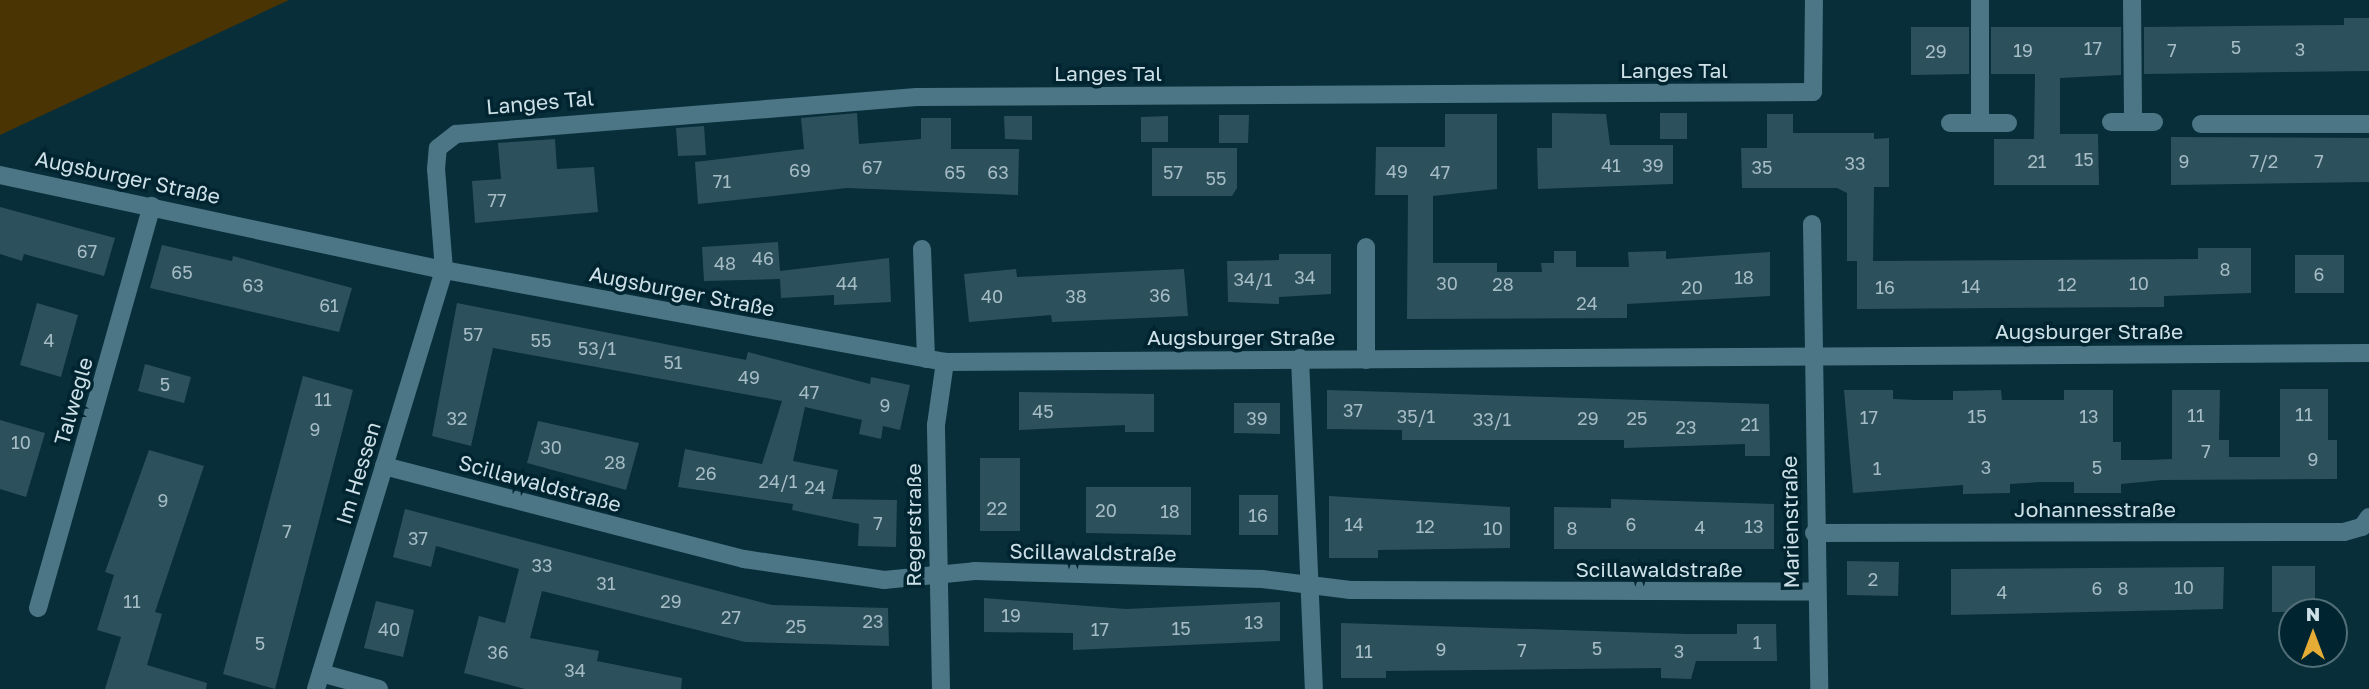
<!DOCTYPE html>
<meta charset="utf-8">
<style>
body{margin:0}
#map{position:relative;width:2369px;height:689px;overflow:hidden;background:#082e3a;font-family:"Golos Text",sans-serif}
div>[style]{position:absolute}
[style*='--x']{left:calc(var(--x)*1px);top:calc(var(--y)*1px);width:calc(var(--w)*1px);rotate:calc(var(--a)*1deg)}
.green>*{inset:0;background:#4a3403}
.building>*{inset:0;background:#2d505d}
.minor>*{height:18px;margin:-9px;padding:0 9px;transform-origin:9px;border-radius:9px;background:#4c7686}
span{translate:-50% -50%;white-space:nowrap;text-align:center;line-height:1.15;-webkit-text-stroke:7px #002430;paint-order:stroke}
.number-label{font-size:18px;color:#a5bcc4}
.number-label span{-webkit-text-stroke-width:0}
.street-label{font-size:21px;color:#cde0e7}
.north{position:absolute;left:2278px;top:598px;width:70px;height:70px;box-sizing:border-box;background:#002430;border:2px solid #526f79;border-radius:50%;rotate:0deg;font-size:19px;font-weight:700;line-height:28px;text-align:center;color:#cde0e7}
.north::after{content:'';display:block;margin:auto;width:24px;height:32px;background:#e5ad35;clip-path:polygon(50% 0,100% 100%,50% 72%,0 100%)}
</style>
<div id="map">
<div class="green">
<div style="clip-path:polygon(0 0,289px 0,0 135px)"></div>
</div>
<div class="building">
<div style="clip-path:polygon(2344px 18px,2369px 18px,2369px 71px,2144px 74px,2144px 27px,2344px 25px)"></div>
<div style="clip-path:polygon(1911px 27px,1969px 27px,1969px 74px,1911px 75px)"></div>
<div style="clip-path:polygon(1991px 27px,2121px 27px,2121px 75px,2060px 78px,2060px 134px,2098px 134px,2099px 185px,1994px 185px,1994px 139px,2034px 139px,2035px 74px,1991px 74px)"></div>
<div style="clip-path:polygon(857px 113px,859px 144px,921px 139px,921px 118px,951px 118px,951px 149px,1019px 149px,1018px 195px,847px 188px,698px 204px,695px 162px,804px 149px,801px 118px)"></div>
<div style="clip-path:polygon(1552px 113px,1606px 114px,1610px 145px,1673px 145px,1673px 184px,1538px 189px,1537px 148px,1552px 148px)"></div>
<div style="clip-path:polygon(1660px 113px,1687px 113px,1687px 139px,1660px 139px)"></div>
<div style="clip-path:polygon(1445px 114px,1497px 114px,1497px 189px,1433px 196px,1433px 263px,1497px 263px,1497px 272px,1542px 272px,1541px 263px,1554px 263px,1554px 251px,1576px 251px,1576px 267px,1629px 267px,1628px 252px,1666px 251px,1666px 259px,1770px 252px,1770px 296px,1627px 304px,1627px 318px,1407px 319px,1408px 195px,1375px 195px,1376px 147px,1445px 147px)"></div>
<div style="clip-path:polygon(1767px 114px,1793px 114px,1793px 133px,1874px 133px,1874px 139px,1889px 138px,1889px 187px,1874px 187px,1873px 261px,2198px 259px,2198px 248px,2251px 248px,2251px 293px,2164px 296px,2164px 307px,1857px 309px,1857px 261px,1847px 261px,1847px 193px,1837px 188px,1742px 188px,1741px 148px,1767px 148px)"></div>
<div style="clip-path:polygon(1219px 115px,1249px 115px,1248px 143px,1219px 143px)"></div>
<div style="clip-path:polygon(1004px 116px,1032px 116px,1032px 140px,1005px 139px)"></div>
<div style="clip-path:polygon(1168px 116px,1168px 142px,1141px 142px,1141px 117px)"></div>
<div style="clip-path:polygon(704px 126px,706px 155px,678px 156px,676px 128px)"></div>
<div style="clip-path:polygon(2171px 137px,2369px 138px,2369px 182px,2171px 185px)"></div>
<div style="clip-path:polygon(555px 139px,557px 169px,594px 167px,598px 212px,475px 223px,472px 181px,501px 179px,498px 143px)"></div>
<div style="clip-path:polygon(1152px 148px,1237px 148px,1237px 188px,1232px 196px,1152px 196px)"></div>
<div style="clip-path:polygon(0 207px,115px 238px,104px 276px,24px 254px,22px 261px,0 254px)"></div>
<div style="clip-path:polygon(778px 242px,780px 271px,889px 258px,891px 302px,834px 305px,834px 295px,781px 298px,780px 279px,704px 281px,702px 247px)"></div>
<div style="clip-path:polygon(162px 245px,232px 261px,233px 256px,352px 288px,339px 332px,150px 288px)"></div>
<div style="clip-path:polygon(1279px 254px,1331px 254px,1331px 294px,1279px 297px,1279px 304px,1228px 302px,1227px 261px,1279px 260px)"></div>
<div style="clip-path:polygon(2295px 255px,2344px 255px,2344px 293px,2295px 293px)"></div>
<div style="clip-path:polygon(1016px 269px,1017px 277px,1184px 269px,1188px 316px,1052px 322px,1051px 315px,969px 322px,964px 274px)"></div>
<div style="clip-path:polygon(37px 303px,78px 315px,61px 377px,20px 365px)"></div>
<div style="clip-path:polygon(457px 303px,746px 360px,748px 352px,870px 384px,871px 377px,910px 385px,900px 430px,883px 426px,881px 439px,859px 434px,862px 420px,805px 407px,793px 461px,838px 470px,832px 499px,897px 500px,896px 547px,858px 546px,859px 524px,792px 510px,793px 504px,678px 487px,685px 449px,762px 464px,782px 401px,493px 348px,471px 446px,432px 436px)"></div>
<div style="clip-path:polygon(145px 364px,191px 377px,184px 403px,138px 391px)"></div>
<div style="clip-path:polygon(303px 376px,353px 390px,275px 689px,223px 674px)"></div>
<div style="clip-path:polygon(2280px 389px,2328px 389px,2328px 440px,2337px 440px,2337px 479px,2162px 480px,2121px 484px,2121px 493px,2074px 493px,2074px 482px,2041px 482px,2010px 484px,2010px 493px,1963px 494px,1963px 485px,1853px 493px,1844px 390px,1893px 390px,1893px 399px,1916px 400px,1953px 400px,1953px 391px,2001px 390px,2002px 400px,2064px 400px,2064px 390px,2113px 390px,2113px 442px,2121px 442px,2121px 460px,2148px 460px,2172px 459px,2172px 390px,2220px 390px,2219px 440px,2229px 440px,2229px 457px,2280px 457px)"></div>
<div style="clip-path:polygon(1327px 390px,1769px 404px,1770px 456px,1745px 456px,1745px 444px,1624px 448px,1624px 440px,1402px 440px,1402px 430px,1327px 429px)"></div>
<div style="clip-path:polygon(1019px 392px,1154px 394px,1154px 432px,1125px 432px,1125px 425px,1019px 430px)"></div>
<div style="clip-path:polygon(1234px 403px,1280px 403px,1280px 434px,1234px 433px)"></div>
<div style="clip-path:polygon(0 420px,45px 433px,26px 497px,0 489px)"></div>
<div style="clip-path:polygon(538px 421px,639px 443px,626px 490px,527px 463px)"></div>
<div style="clip-path:polygon(149px 450px,204px 466px,155px 612px,162px 614px,147px 665px,207px 683px,206px 689px,105px 689px,121px 637px,97px 630px,114px 575px,105px 572px)"></div>
<div style="clip-path:polygon(980px 458px,1020px 458px,1020px 531px,980px 531px)"></div>
<div style="clip-path:polygon(1086px 487px,1191px 487px,1191px 535px,1086px 533px)"></div>
<div style="clip-path:polygon(1239px 495px,1278px 495px,1278px 535px,1239px 535px)"></div>
<div style="clip-path:polygon(1329px 496px,1510px 507px,1510px 548px,1378px 550px,1378px 558px,1329px 558px)"></div>
<div style="clip-path:polygon(1611px 499px,1774px 504px,1774px 549px,1554px 549px,1554px 507px,1611px 508px)"></div>
<div style="clip-path:polygon(405px 509px,772px 605px,888px 608px,889px 646px,745px 642px,542px 591px,530px 638px,599px 651px,597px 661px,682px 678px,681px 689px,525px 689px,464px 673px,479px 616px,505px 623px,519px 569px,436px 546px,431px 567px,393px 557px)"></div>
<div style="clip-path:polygon(1847px 561px,1899px 562px,1898px 596px,1847px 595px)"></div>
<div style="clip-path:polygon(2272px 566px,2315px 566px,2315px 612px,2272px 612px)"></div>
<div style="clip-path:polygon(2224px 567px,2223px 609px,1951px 615px,1951px 569px)"></div>
<div style="clip-path:polygon(984px 598px,1126px 609px,1280px 602px,1280px 641px,1073px 650px,1073px 633px,984px 632px)"></div>
<div style="clip-path:polygon(376px 601px,414px 610px,403px 657px,364px 648px)"></div>
<div style="clip-path:polygon(1341px 623px,1687px 634px,1737px 634px,1737px 624px,1776px 624px,1777px 661px,1696px 661px,1691px 679px,1661px 678px,1661px 668px,1386px 671px,1386px 678px,1341px 678px)"></div>
</div>
<div class="minor">
<div style="--x:1980;--y:0;--w:123;--a:90"></div>
<div style="--x:1980;--y:123;--w:28;--a:0"></div>
<div style="--x:2132;--y:0;--w:122;--a:89.5"></div>
<div style="--x:2133;--y:122;--w:21;--a:0"></div>
<div style="--x:2111;--y:122;--w:22;--a:0"></div>
<div style="--x:1950;--y:123;--w:30;--a:0"></div>
<div style="--x:2201;--y:124;--w:168;--a:0"></div>
<div style="--x:0;--y:175;--w:454;--a:12.1"></div>
<div style="--x:444;--y:270;--w:509;--a:10.41"></div>
<div style="--x:945;--y:362;--w:1424;--a:-0.36"></div>
<div style="--x:1812;--y:224;--w:465;--a:89.1"></div>
<div style="--x:1366;--y:247;--w:113;--a:90"></div>
<div style="--x:922;--y:249;--w:110;--a:87.9"></div>
<div style="--x:1300;--y:358;--w:331;--a:87.6"></div>
<div style="--x:384;--y:466;--w:372;--a:14.5"></div>
<div style="--x:744;--y:559;--w:142;--a:8.5"></div>
<div style="--x:884;--y:580;--w:91;--a:-5.6"></div>
<div style="--x:975;--y:571;--w:287;--a:1.6"></div>
<div style="--x:1262;--y:579;--w:89;--a:7.1"></div>
<div style="--x:1350;--y:590;--w:464;--a:0.2"></div>
<div style="--x:1814;--y:533;--w:530;--a:-0.11"></div>
<div style="--x:2344;--y:532;--w:19;--a:-16"></div>
<div style="--x:2362;--y:527;--w:12;--a:-55"></div>
<div style="--x:38;--y:608;--w:418;--a:-74.2"></div>
<div style="--x:321;--y:673;--w:60;--a:15.4"></div>
<div style="--x:316;--y:689;--w:438;--a:-73"></div>
<div style="--x:444;--y:270;--w:101;--a:-94.5"></div>
<div style="--x:436;--y:169;--w:21;--a:-85"></div>
<div style="--x:438;--y:148;--w:23;--a:-38"></div>
<div style="--x:456;--y:134;--w:462;--a:-4.6"></div>
<div style="--x:917;--y:97;--w:896;--a:-0.32"></div>
<div style="--x:1813;--y:92;--w:92;--a:-89.4"></div>
<div style="--x:941;--y:689;--w:264;--a:-91.1"></div>
<div style="--x:936;--y:425;--w:64;--a:-81.9"></div>
</div>
<div class="number-label">
<span style="left:2236px;top:47px">5</span>
<span style="left:2093px;top:48px">17</span>
<span style="left:2300px;top:49px">3</span>
<span style="left:2023px;top:50px">19</span>
<span style="left:2172px;top:50px">7</span>
<span style="left:1936px;top:51px">29</span>
<span style="left:2084px;top:159px">15</span>
<span style="left:2037px;top:161px">21</span>
<span style="left:2184px;top:161px">9</span>
<span style="left:2264px;top:161px">7/2</span>
<span style="left:2319px;top:161px">7</span>
<span style="left:1855px;top:163px">33</span>
<span style="left:1611px;top:165px">41</span>
<span style="left:1653px;top:165px">39</span>
<span style="left:872px;top:167px">67</span>
<span style="left:1762px;top:167px">35</span>
<span style="left:800px;top:170px">69</span>
<span style="left:1397px;top:171px">49</span>
<span style="left:955px;top:172px">65</span>
<span style="left:998px;top:172px">63</span>
<span style="left:1173px;top:172px">57</span>
<span style="left:1440px;top:172px">47</span>
<span style="left:1216px;top:178px">55</span>
<span style="left:722px;top:181px">71</span>
<span style="left:497px;top:200px">77</span>
<span style="left:87px;top:251px">67</span>
<span style="left:763px;top:258px">46</span>
<span style="left:725px;top:263px">48</span>
<span style="left:2225px;top:269px">8</span>
<span style="left:182px;top:272px">65</span>
<span style="left:2319px;top:274px">6</span>
<span style="left:1305px;top:277px">34</span>
<span style="left:1744px;top:277px">18</span>
<span style="left:1253px;top:279px">34/1</span>
<span style="left:847px;top:283px">44</span>
<span style="left:1447px;top:283px">30</span>
<span style="left:2139px;top:283px">10</span>
<span style="left:1503px;top:284px">28</span>
<span style="left:2067px;top:284px">12</span>
<span style="left:253px;top:285px">63</span>
<span style="left:1971px;top:286px">14</span>
<span style="left:1692px;top:287px">20</span>
<span style="left:1885px;top:287px">16</span>
<span style="left:1160px;top:295px">36</span>
<span style="left:992px;top:296px">40</span>
<span style="left:1076px;top:296px">38</span>
<span style="left:1587px;top:303px">24</span>
<span style="left:329px;top:305px">61</span>
<span style="left:473px;top:334px">57</span>
<span style="left:49px;top:340px">4</span>
<span style="left:541px;top:340px">55</span>
<span style="left:597px;top:348px">53/1</span>
<span style="left:673px;top:362px">51</span>
<span style="left:749px;top:377px">49</span>
<span style="left:165px;top:384px">5</span>
<span style="left:809px;top:392px">47</span>
<span style="left:323px;top:399px">11</span>
<span style="left:885px;top:405px">9</span>
<span style="left:1353px;top:410px">37</span>
<span style="left:1043px;top:411px">45</span>
<span style="left:2304px;top:414px">11</span>
<span style="left:2196px;top:415px">11</span>
<span style="left:1416px;top:416px">35/1</span>
<span style="left:1977px;top:416px">15</span>
<span style="left:2089px;top:416px">13</span>
<span style="left:1869px;top:417px">17</span>
<span style="left:457px;top:418px">32</span>
<span style="left:1257px;top:418px">39</span>
<span style="left:1588px;top:418px">29</span>
<span style="left:1637px;top:418px">25</span>
<span style="left:1492px;top:419px">33/1</span>
<span style="left:1750px;top:424px">21</span>
<span style="left:1686px;top:427px">23</span>
<span style="left:315px;top:429px">9</span>
<span style="left:21px;top:442px">10</span>
<span style="left:551px;top:447px">30</span>
<span style="left:2206px;top:451px">7</span>
<span style="left:2313px;top:459px">9</span>
<span style="left:615px;top:462px">28</span>
<span style="left:1986px;top:467px">3</span>
<span style="left:2097px;top:467px">5</span>
<span style="left:1877px;top:468px">1</span>
<span style="left:706px;top:473px">26</span>
<span style="left:778px;top:481px">24/1</span>
<span style="left:815px;top:487px">24</span>
<span style="left:163px;top:500px">9</span>
<span style="left:997px;top:508px">22</span>
<span style="left:1106px;top:510px">20</span>
<span style="left:1170px;top:511px">18</span>
<span style="left:1258px;top:515px">16</span>
<span style="left:878px;top:523px">7</span>
<span style="left:1354px;top:524px">14</span>
<span style="left:1631px;top:524px">6</span>
<span style="left:1425px;top:526px">12</span>
<span style="left:1754px;top:526px">13</span>
<span style="left:1700px;top:527px">4</span>
<span style="left:1493px;top:528px">10</span>
<span style="left:1572px;top:528px">8</span>
<span style="left:287px;top:531px">7</span>
<span style="left:418px;top:538px">37</span>
<span style="left:542px;top:565px">33</span>
<span style="left:1873px;top:579px">2</span>
<span style="left:606px;top:583px">31</span>
<span style="left:2184px;top:587px">10</span>
<span style="left:2097px;top:588px">6</span>
<span style="left:2123px;top:588px">8</span>
<span style="left:2002px;top:592px">4</span>
<span style="left:132px;top:601px">11</span>
<span style="left:671px;top:601px">29</span>
<span style="left:1011px;top:615px">19</span>
<span style="left:731px;top:617px">27</span>
<span style="left:873px;top:621px">23</span>
<span style="left:1254px;top:622px">13</span>
<span style="left:796px;top:626px">25</span>
<span style="left:1181px;top:628px">15</span>
<span style="left:389px;top:629px">40</span>
<span style="left:1100px;top:629px">17</span>
<span style="left:1757px;top:642px">1</span>
<span style="left:260px;top:643px">5</span>
<span style="left:1597px;top:648px">5</span>
<span style="left:1441px;top:649px">9</span>
<span style="left:1522px;top:650px">7</span>
<span style="left:1364px;top:651px">11</span>
<span style="left:1679px;top:651px">3</span>
<span style="left:498px;top:652px">36</span>
<span style="left:575px;top:670px">34</span>
</div>
<div class="street-label">
<span style="left:1674px;top:70px">Langes Tal</span>
<span style="left:1108px;top:73px">Langes Tal</span>
<span style="left:540px;top:102px;rotate:-5deg">Langes Tal</span>
<span style="left:128px;top:177px;rotate:12deg">Augsburger Straße</span>
<span style="left:682px;top:291px;rotate:11deg">Augsburger Straße</span>
<span style="left:2089px;top:331px">Augsburger Straße</span>
<span style="left:1241px;top:337px">Augsburger Straße</span>
<span style="left:73px;top:401px;rotate:-74deg">Talwegle</span>
<span style="left:358px;top:473px;rotate:-73deg">Im Hessen</span>
<span style="left:540px;top:483px;rotate:15deg">Scillawaldstraße</span>
<span style="left:2095px;top:509px">Johannesstraße</span>
<span style="left:1790px;top:522px;rotate:-91deg">Marienstraße</span>
<span style="left:913px;top:525px;rotate:-90deg">Regerstraße</span>
<span style="left:1093px;top:552px;rotate:1deg">Scillawaldstraße</span>
<span style="left:1659px;top:569px">Scillawaldstraße</span>
</div>
<div class="north">N</div>
</div>
